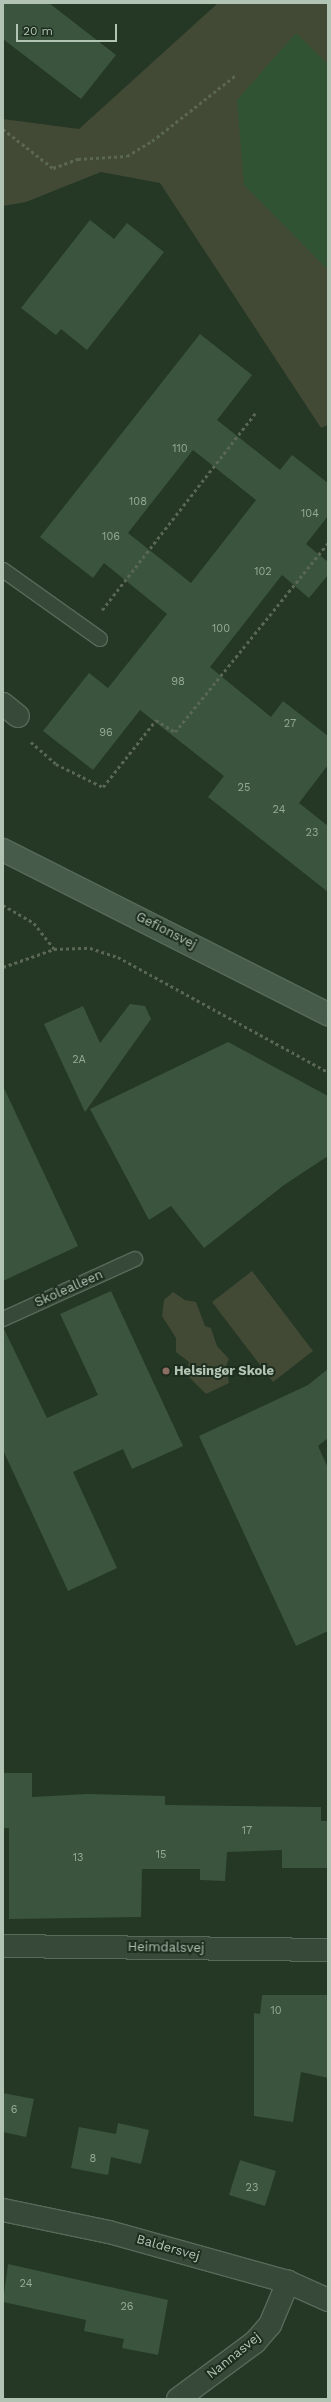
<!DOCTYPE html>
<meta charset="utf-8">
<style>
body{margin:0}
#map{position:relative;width:331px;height:2402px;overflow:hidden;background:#243825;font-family:"Work Sans",sans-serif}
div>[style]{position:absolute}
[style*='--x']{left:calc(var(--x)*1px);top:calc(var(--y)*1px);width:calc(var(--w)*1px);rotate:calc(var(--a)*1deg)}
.green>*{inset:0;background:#424934}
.water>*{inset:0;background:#305333}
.building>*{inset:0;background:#3b543d}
.path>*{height:2.5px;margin-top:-1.25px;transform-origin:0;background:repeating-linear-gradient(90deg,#596753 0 3px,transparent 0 6px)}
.roads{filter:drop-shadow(1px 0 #576a5a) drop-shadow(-1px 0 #576a5a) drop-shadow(0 1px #576a5a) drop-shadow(0 -1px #576a5a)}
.lane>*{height:14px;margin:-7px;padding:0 7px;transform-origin:7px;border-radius:7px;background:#374939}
.street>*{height:22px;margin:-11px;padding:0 11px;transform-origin:11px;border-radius:11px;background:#374939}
.secondary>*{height:22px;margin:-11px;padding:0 11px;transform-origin:11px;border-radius:11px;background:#465b49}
.dots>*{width:11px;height:11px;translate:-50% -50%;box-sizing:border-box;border:2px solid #1d2d1e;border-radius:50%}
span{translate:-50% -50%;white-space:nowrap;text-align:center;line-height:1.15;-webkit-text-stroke:4px #1d2d1e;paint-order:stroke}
.number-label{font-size:11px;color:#94a997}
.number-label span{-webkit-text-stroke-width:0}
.street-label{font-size:13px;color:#b2c5b5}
.poi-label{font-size:13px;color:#b2c5b5;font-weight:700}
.left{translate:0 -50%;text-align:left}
.frame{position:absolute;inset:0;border:4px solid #b2c5b5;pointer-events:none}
.scale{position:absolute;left:16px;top:24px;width:101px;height:18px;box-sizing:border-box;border:2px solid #b2c5b5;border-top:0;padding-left:5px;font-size:12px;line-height:14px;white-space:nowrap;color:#b2c5b5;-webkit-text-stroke:3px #1d2d1e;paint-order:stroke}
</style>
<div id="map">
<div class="green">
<div style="clip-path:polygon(218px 3px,328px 3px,328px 425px,321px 428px,160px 183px,101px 172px,26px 202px,3px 206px,3px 119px,79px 129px)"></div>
<div style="clip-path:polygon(252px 1271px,313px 1351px,273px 1382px,212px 1302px)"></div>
<div style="clip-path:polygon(173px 1292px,185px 1300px,196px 1302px,205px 1326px,211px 1328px,217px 1346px,229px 1359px,226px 1366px,229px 1383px,206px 1394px,186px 1374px,189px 1362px,176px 1352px,176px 1338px,162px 1316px,164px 1300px)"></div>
</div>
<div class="water">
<div style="clip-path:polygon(296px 33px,328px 64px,328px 270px,244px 185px,237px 100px)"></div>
</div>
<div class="building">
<div style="clip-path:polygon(3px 3px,49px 3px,116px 55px,81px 99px,3px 39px)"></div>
<div style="clip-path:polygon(90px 220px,114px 239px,127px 223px,164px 252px,87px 350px,61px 329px,56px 335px,21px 308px)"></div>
<div style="clip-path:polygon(evenodd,200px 334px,252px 375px,217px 420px,280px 470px,292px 455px,328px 483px,328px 516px,306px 544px,328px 562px,328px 575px,309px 598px,282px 575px,210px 667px,271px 717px,283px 701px,328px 736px,328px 765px,299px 803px,328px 826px,328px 892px,208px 797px,224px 776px,140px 710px,93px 770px,43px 731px,89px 673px,108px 688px,167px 614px,104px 563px,93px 578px,40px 537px,200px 334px,193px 450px,256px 500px,191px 583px,128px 533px,193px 450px)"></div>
<div style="clip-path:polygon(130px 1004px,145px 1006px,151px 1019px,85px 1112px,44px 1024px,83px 1006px,100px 1043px)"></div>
<div style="clip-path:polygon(228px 1042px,328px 1096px,328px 1156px,284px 1185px,204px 1248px,171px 1206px,149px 1220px,90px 1109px)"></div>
<div style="clip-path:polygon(3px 1086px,78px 1246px,3px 1281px)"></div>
<div style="clip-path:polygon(111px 1291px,183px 1446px,132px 1469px,123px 1449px,73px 1472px,117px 1568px,68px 1591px,3px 1450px,3px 1327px,47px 1418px,98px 1395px,60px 1314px)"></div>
<div style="clip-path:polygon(328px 1369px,328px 1438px,318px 1446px,328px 1468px,328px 1631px,296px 1646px,199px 1436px,308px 1385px)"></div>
<div style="clip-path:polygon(3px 1773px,32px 1773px,32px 1797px,87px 1794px,165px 1796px,165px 1805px,321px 1807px,321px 1821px,328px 1821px,328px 1868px,282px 1868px,282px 1850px,227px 1852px,225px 1881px,200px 1880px,200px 1869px,142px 1869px,141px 1917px,9px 1919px,9px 1828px,3px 1828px)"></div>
<div style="clip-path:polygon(262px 1995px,328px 1995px,328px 2078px,301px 2072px,293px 2122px,254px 2116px,254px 2013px,260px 2014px)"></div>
<div style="clip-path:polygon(3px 2093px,34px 2099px,26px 2137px,3px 2132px)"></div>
<div style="clip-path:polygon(118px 2123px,149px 2130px,141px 2164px,111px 2157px,108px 2175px,71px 2168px,79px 2127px,116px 2134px,112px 2154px)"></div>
<div style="clip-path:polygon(240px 2160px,276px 2171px,265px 2206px,229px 2195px)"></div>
<div style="clip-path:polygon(8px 2264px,168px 2300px,158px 2355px,122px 2348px,124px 2339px,84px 2331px,86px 2320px,3px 2302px)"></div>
</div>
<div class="path">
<div style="--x:3;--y:129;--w:63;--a:38"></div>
<div style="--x:53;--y:168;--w:27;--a:-20"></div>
<div style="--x:78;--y:159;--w:49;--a:-3.5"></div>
<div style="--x:127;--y:156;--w:29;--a:-31"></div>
<div style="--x:152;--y:141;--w:108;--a:-38.2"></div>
<div style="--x:102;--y:610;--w:251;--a:-52.1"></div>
<div style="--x:31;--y:742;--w:33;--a:41"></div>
<div style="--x:56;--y:764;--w:52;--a:26.1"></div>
<div style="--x:103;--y:787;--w:85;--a:-51.7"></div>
<div style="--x:156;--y:720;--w:22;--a:32"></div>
<div style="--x:175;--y:732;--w:243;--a:-51"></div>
<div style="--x:3;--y:905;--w:36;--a:30"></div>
<div style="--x:34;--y:923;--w:33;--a:52"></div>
<div style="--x:3;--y:967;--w:54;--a:-19.4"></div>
<div style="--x:54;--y:949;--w:36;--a:-2"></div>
<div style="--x:90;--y:948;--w:29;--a:18"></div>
<div style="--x:118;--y:957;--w:239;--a:28.7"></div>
</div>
<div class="roads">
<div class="lane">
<div style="--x:3;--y:570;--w:119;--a:35.4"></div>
<div style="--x:3;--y:1319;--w:145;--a:-24.4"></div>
</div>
<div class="street">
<div style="--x:3;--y:704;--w:19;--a:39"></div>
<div style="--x:3;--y:1946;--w:325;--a:0.7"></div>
<div style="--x:3;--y:2210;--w:108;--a:11.7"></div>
<div style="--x:109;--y:2232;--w:186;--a:15.6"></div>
<div style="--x:288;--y:2282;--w:44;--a:24.2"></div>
<div style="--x:178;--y:2399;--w:96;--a:-36.5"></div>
<div style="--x:255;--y:2342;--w:23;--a:-49"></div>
<div style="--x:270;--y:2325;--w:47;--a:-67.3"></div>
</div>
<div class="secondary">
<div style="--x:3;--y:850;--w:364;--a:26.8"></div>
</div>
</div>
<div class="dots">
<div style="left:166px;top:1371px;background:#8d6e63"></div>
</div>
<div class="number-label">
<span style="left:180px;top:449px">110</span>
<span style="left:138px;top:502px">108</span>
<span style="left:310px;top:514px">104</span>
<span style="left:111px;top:537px">106</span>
<span style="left:263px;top:572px">102</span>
<span style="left:221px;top:629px">100</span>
<span style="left:178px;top:682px">98</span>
<span style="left:290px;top:724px">27</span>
<span style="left:106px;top:733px">96</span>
<span style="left:244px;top:788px">25</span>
<span style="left:279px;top:810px">24</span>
<span style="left:312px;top:833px">23</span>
<span style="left:79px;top:1060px">2A</span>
<span style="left:247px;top:1831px">17</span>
<span style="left:161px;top:1855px">15</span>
<span style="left:78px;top:1858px">13</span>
<span style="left:276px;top:2011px">10</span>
<span style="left:14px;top:2110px">6</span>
<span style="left:93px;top:2159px">8</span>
<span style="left:252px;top:2188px">23</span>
<span style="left:26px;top:2284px">24</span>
<span style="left:127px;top:2307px">26</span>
</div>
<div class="street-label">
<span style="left:166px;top:931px;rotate:27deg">Gefionsvej</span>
<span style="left:69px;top:1289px;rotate:-24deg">Skolealleen</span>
<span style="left:166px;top:1948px;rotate:1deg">Heimdalsvej</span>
<span style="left:168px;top:2248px;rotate:16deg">Baldersvej</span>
<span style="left:234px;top:2356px;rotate:-39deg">Nannasvej</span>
</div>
<div class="poi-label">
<span class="left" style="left:174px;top:1371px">Helsingør Skole</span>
</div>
<div class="frame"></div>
<div class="scale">20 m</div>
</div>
